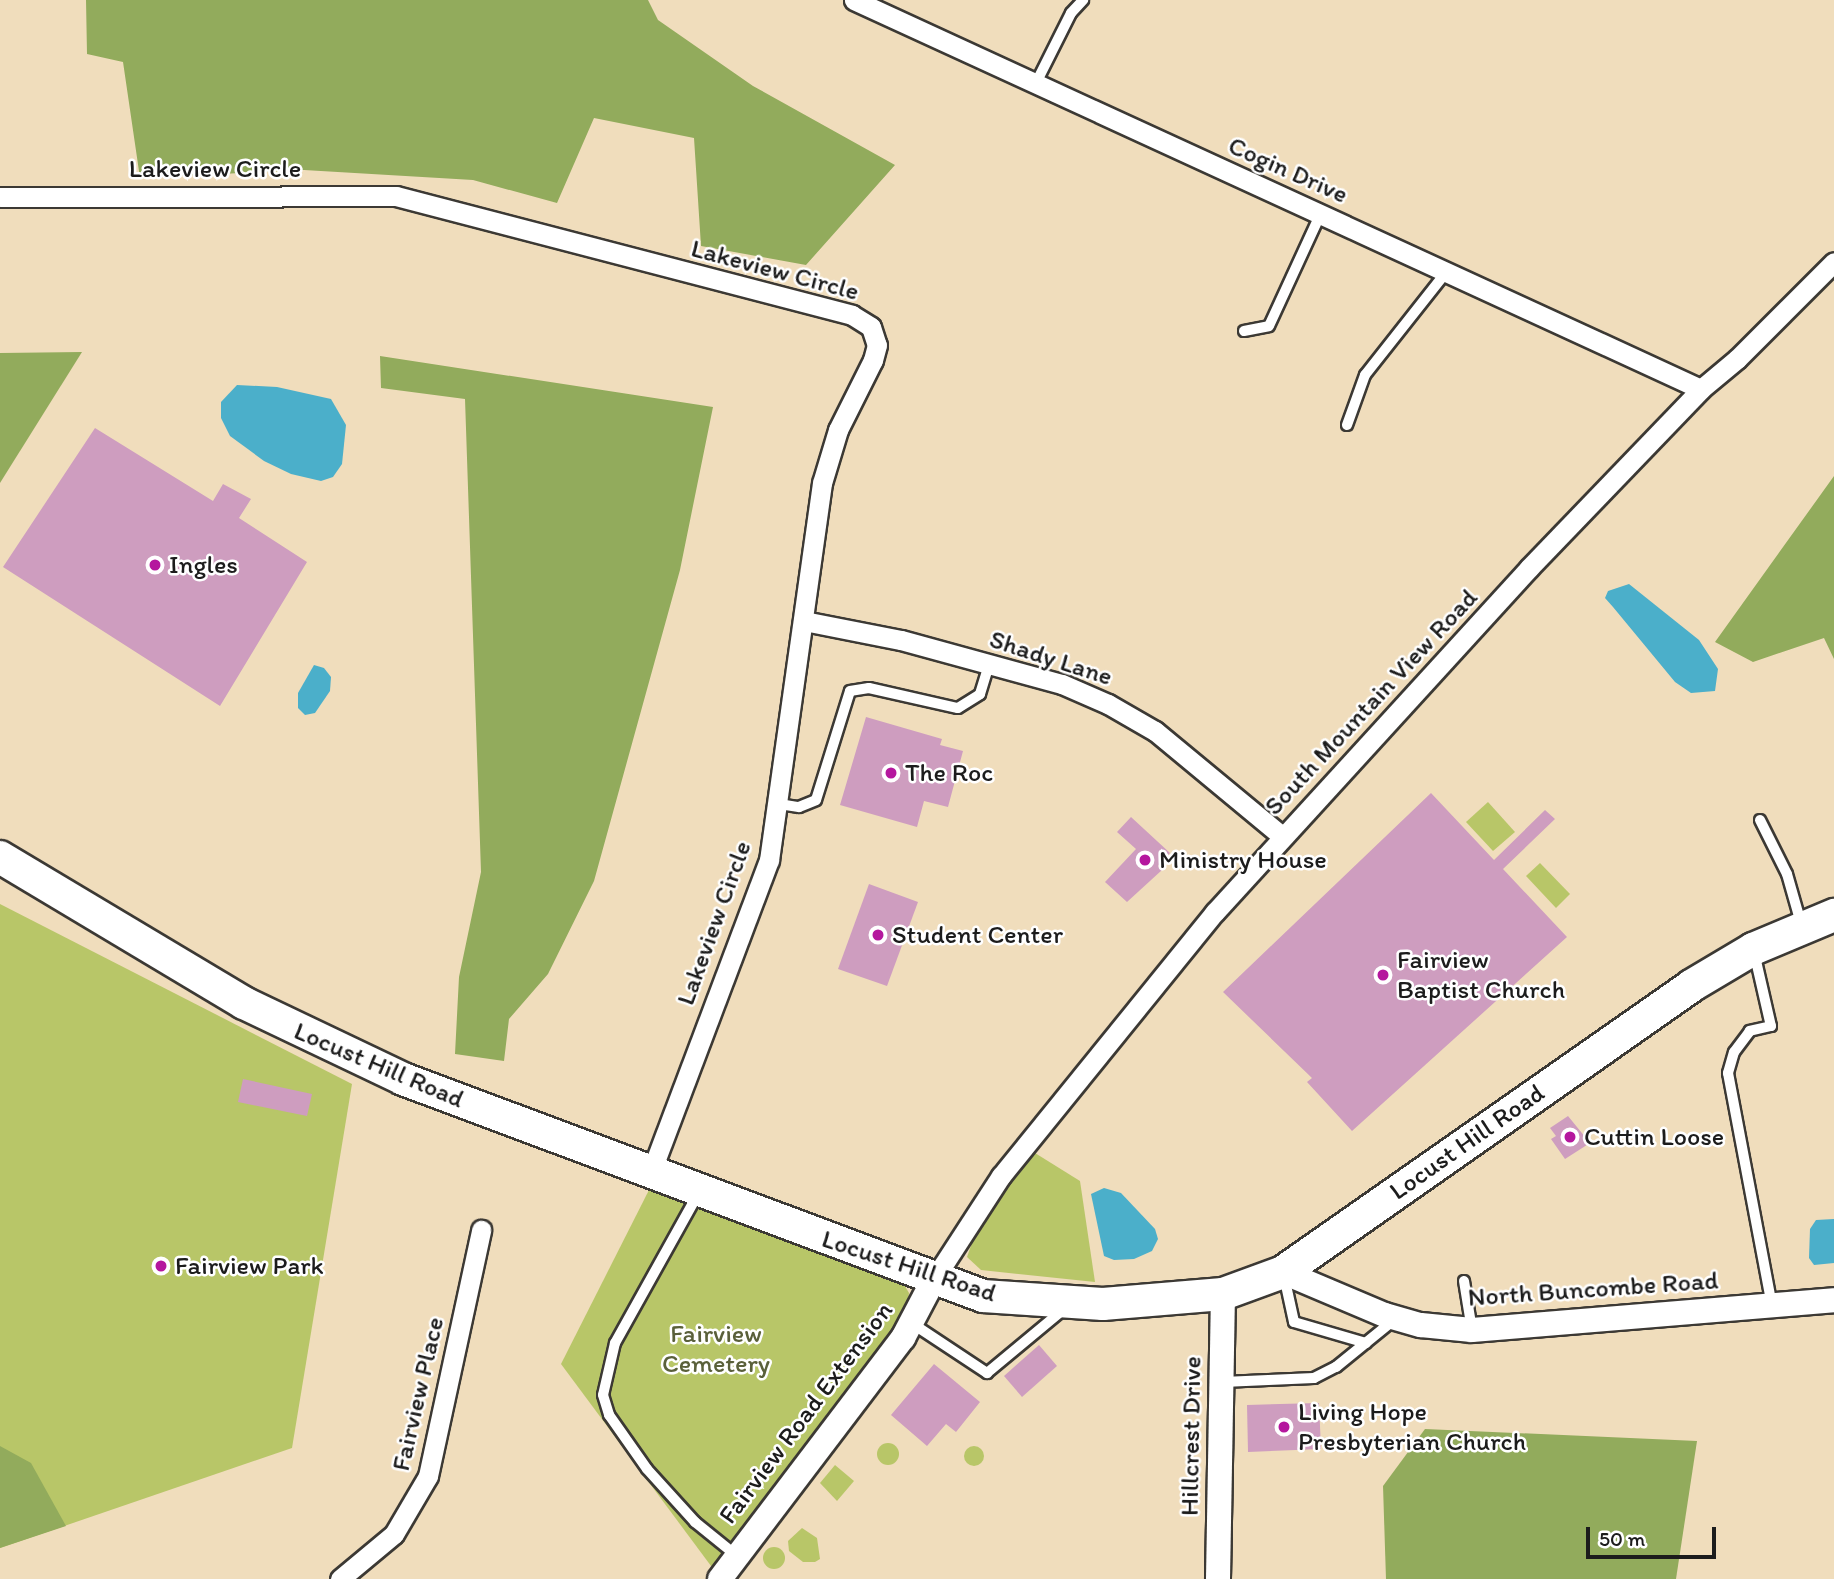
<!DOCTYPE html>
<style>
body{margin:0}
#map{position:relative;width:1834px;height:1579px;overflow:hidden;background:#f0ddbc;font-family:Itim,sans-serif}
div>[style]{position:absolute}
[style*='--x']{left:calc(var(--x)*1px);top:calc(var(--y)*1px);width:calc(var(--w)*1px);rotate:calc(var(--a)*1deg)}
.green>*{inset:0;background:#b8c668}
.round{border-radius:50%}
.forest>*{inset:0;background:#92ab5c}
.water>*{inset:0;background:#4bafca}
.building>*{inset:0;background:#ce9dbf}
.roads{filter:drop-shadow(2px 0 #3c3934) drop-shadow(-2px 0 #3c3934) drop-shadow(0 2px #3c3934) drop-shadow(0 -2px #3c3934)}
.service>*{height:10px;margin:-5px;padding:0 5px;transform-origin:5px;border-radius:5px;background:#fff}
.minor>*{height:19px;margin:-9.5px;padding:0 9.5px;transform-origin:9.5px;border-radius:9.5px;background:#fff}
.tertiary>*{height:24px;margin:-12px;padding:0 12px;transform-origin:12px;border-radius:12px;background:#fff}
.primary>*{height:32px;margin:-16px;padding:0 16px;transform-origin:16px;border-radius:16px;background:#fff}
.dots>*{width:19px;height:19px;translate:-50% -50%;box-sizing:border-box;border:4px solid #fff;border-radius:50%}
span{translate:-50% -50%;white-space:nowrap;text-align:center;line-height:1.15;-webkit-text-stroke:5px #fff;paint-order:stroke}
.street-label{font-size:26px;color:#1c1c1c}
.poi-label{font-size:26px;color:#1c1c1c}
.left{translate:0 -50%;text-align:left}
.park-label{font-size:26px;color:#5a603a}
.scale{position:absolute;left:1586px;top:1527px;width:130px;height:32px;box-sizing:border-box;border:4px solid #1c1c1c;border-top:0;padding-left:9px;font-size:21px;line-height:24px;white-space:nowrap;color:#1c1c1c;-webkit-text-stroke:5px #fff;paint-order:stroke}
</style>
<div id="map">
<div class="green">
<div style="clip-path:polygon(1488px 802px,1515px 832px,1493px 851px,1466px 822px)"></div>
<div style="clip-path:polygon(1540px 863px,1570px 894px,1556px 908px,1526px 876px)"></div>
<div style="clip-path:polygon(0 904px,352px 1084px,292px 1448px,0 1548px)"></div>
<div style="clip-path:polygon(1035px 1153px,1080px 1181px,1095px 1282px,981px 1270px,967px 1257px,979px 1223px)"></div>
<div style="clip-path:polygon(650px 1188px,899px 1276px,909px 1293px,906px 1316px,714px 1570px,561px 1364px)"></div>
<div class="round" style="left:877px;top:1443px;width:22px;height:22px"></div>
<div class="round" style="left:964px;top:1446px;width:20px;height:20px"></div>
<div style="clip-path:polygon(835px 1465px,854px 1481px,837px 1501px,820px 1483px)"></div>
<div style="clip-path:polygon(802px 1528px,817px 1538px,820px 1559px,815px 1562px,803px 1562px,789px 1551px,788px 1541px)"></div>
<div class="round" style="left:763px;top:1547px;width:22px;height:22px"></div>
</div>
<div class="forest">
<div style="clip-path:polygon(86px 0,648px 0,658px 20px,753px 86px,895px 165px,806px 265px,701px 246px,694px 138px,594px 118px,557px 203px,473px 180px,304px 170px,140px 178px,123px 62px,87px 54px)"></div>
<div style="clip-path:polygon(82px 352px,0 483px,0 353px)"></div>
<div style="clip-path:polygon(380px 356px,713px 407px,680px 570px,594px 881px,548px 974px,509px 1019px,504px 1061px,455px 1054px,459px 977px,481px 872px,465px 399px,381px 388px)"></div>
<div style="clip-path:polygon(1834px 476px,1834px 659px,1824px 638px,1753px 662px,1715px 642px)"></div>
<div style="clip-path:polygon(1425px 1429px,1697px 1441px,1676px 1579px,1386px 1579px,1383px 1486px)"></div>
<div style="clip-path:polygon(0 1446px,31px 1463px,66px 1526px,0 1548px)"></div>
</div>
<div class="water">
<div style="clip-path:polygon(237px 385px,277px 387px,331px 399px,346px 425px,342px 464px,333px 477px,321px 481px,291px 474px,264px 461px,230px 436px,221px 418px,221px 402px)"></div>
<div style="clip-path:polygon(1629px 584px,1699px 640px,1718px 669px,1715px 691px,1691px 693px,1675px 682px,1613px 607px,1605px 598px,1608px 591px)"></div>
<div style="clip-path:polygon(314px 665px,324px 668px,331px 677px,330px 691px,315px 713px,305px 715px,298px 708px,298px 693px)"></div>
<div style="clip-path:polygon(1104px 1188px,1121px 1193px,1155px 1229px,1158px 1239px,1152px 1251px,1134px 1259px,1114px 1260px,1104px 1256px,1091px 1194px)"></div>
<div style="clip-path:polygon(1834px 1219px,1834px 1263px,1814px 1265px,1809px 1258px,1810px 1229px,1816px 1220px)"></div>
</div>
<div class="building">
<div style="clip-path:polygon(95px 428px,213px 501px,223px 484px,251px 499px,239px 518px,307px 562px,220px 706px,3px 567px)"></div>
<div style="clip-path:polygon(866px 717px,942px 739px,940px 745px,963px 751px,948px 807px,924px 801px,917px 827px,840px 805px)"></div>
<div style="clip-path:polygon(1431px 793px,1494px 860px,1545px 810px,1555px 819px,1503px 869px,1567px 937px,1352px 1131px,1307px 1082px,1312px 1078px,1223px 992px)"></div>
<div style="clip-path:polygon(1131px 817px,1170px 853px,1158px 866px,1162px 870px,1127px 902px,1105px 882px,1136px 849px,1117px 832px)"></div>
<div style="clip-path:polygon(869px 884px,918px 902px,887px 986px,838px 969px)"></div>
<div style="clip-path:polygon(243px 1079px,312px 1094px,307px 1116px,238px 1102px)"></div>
<div style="clip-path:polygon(1568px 1116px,1590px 1143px,1565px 1159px,1551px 1139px,1556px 1136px,1550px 1128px)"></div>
<div style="clip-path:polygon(1039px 1345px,1057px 1366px,1022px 1397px,1004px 1376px)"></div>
<div style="clip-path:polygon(934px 1364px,980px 1402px,956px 1432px,946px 1424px,927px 1446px,891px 1415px)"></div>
<div style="clip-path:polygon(1319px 1403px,1321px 1449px,1248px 1452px,1247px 1405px)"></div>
</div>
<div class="roads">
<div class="service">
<div style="--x:1036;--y:83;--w:78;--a:-63.4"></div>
<div style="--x:1071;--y:13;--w:18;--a:-47"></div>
<div style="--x:1244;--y:331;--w:25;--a:-11"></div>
<div style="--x:1269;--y:326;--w:124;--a:-65.3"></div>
<div style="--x:1347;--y:425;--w:53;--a:-70.2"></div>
<div style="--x:1365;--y:375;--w:132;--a:-51.7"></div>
<div style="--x:779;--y:804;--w:20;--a:9"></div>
<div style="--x:799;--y:807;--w:18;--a:-22"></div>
<div style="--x:816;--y:800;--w:114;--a:-72.7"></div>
<div style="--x:850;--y:691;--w:19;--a:-9"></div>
<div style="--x:869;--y:688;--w:91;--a:12.7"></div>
<div style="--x:958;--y:708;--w:26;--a:-32"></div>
<div style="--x:980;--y:694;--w:31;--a:-73"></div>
<div style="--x:1760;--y:820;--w:60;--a:63.4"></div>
<div style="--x:1787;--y:874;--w:51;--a:74.1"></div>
<div style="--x:1754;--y:952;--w:76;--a:77.1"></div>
<div style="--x:1771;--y:1026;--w:22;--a:167"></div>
<div style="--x:1750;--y:1031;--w:26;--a:127"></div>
<div style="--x:1734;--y:1052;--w:22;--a:106"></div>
<div style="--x:1728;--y:1073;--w:236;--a:79.3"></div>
<div style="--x:698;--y:1194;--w:171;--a:119.1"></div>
<div style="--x:615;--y:1343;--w:53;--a:103"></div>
<div style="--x:603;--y:1395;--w:21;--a:73"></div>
<div style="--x:609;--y:1415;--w:66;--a:54.9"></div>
<div style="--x:647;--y:1469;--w:72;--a:47.8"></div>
<div style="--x:695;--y:1522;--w:54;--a:39"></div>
<div style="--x:1284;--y:1276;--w:47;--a:77.7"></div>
<div style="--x:1294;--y:1322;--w:75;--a:16.3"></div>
<div style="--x:1464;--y:1281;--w:50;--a:80.7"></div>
<div style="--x:913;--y:1324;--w:89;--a:33.5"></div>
<div style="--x:987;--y:1373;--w:99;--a:-39.7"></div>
<div style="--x:1223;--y:1382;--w:91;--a:-2.5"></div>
<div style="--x:1314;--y:1378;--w:25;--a:-27"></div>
<div style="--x:1336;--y:1367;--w:76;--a:-39.1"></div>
</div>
<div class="minor">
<div style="--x:854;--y:0;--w:932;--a:24.67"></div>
<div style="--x:0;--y:197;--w:396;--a:-0.1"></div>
<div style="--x:396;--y:196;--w:471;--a:14.6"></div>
<div style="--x:852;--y:315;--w:22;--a:32"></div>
<div style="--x:871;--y:327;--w:19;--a:72"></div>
<div style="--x:877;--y:345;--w:16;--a:105"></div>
<div style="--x:873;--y:360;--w:78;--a:116.6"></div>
<div style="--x:838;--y:430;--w:55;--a:106.8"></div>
<div style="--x:822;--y:483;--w:381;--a:98"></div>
<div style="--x:769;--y:860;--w:335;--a:110.7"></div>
<div style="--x:804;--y:621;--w:99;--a:11.1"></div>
<div style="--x:901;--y:640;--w:167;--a:15.3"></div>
<div style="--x:1062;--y:684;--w:50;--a:23.5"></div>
<div style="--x:1108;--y:704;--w:54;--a:29.9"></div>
<div style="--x:1155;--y:731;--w:166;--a:39.6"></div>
<div style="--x:934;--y:1279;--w:123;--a:-57"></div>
<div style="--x:1001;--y:1176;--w:340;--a:-51"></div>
<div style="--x:1215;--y:912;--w:466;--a:-47.6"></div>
<div style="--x:1529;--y:568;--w:248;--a:-46.1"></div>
<div style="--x:1701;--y:389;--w:47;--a:-39.8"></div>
<div style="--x:1737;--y:359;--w:137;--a:-45"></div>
<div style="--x:340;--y:1579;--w:70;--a:-39.8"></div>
<div style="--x:394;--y:1534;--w:67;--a:-59.6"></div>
<div style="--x:428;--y:1476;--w:252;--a:-77.8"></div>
</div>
<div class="tertiary">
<div style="--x:1283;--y:1272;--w:111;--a:22.9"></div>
<div style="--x:1385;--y:1315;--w:37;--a:16"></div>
<div style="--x:1421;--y:1325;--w:51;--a:5.6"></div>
<div style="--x:1472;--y:1330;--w:363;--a:-4.7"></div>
<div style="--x:720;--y:1579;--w:303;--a:-52.8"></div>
<div style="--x:903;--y:1338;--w:67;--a:-62.3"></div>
<div style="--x:1218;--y:1579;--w:285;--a:-89"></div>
</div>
<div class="primary">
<div style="--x:0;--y:857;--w:284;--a:30.9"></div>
<div style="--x:244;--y:1003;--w:176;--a:25.5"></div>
<div style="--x:403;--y:1079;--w:619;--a:20.51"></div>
<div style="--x:983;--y:1296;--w:120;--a:3.8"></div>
<div style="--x:1103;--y:1304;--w:120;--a:-4.8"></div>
<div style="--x:1223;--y:1294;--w:64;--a:-20.1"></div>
<div style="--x:1283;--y:1272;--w:498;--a:-35"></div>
<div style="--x:1691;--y:986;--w:72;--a:-30.8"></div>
<div style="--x:1753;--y:949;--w:88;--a:-22.8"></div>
</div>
</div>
<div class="dots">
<div style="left:155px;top:565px;background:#b5179e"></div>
<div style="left:891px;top:773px;background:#b5179e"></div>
<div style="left:1145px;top:860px;background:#b5179e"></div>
<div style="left:878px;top:935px;background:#b5179e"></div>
<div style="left:1383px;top:975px;background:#b5179e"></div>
<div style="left:1570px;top:1137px;background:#b5179e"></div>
<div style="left:161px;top:1266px;background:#b5179e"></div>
<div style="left:1284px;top:1427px;background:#b5179e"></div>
</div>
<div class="street-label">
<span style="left:215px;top:169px">Lakeview Circle</span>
<span style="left:1288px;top:170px;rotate:24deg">Cogin Drive</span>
<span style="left:775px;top:270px;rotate:15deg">Lakeview Circle</span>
<span style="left:1051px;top:658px;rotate:18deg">Shady Lane</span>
<span style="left:1371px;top:702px;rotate:-47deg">South Mountain View Road</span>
<span style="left:714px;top:923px;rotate:-70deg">Lakeview Circle</span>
<span style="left:379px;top:1065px;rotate:23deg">Locust Hill Road</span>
<span style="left:1467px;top:1142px;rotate:-35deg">Locust Hill Road</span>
<span style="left:909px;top:1266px;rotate:18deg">Locust Hill Road</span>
<span style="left:1593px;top:1289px;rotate:-4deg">North Buncombe Road</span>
<span style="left:418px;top:1394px;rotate:-77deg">Fairview Place</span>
<span style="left:806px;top:1413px;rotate:-53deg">Fairview Road Extension</span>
<span style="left:1191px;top:1436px;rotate:-89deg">Hillcrest Drive</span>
</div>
<div class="poi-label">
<span class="left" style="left:169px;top:565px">Ingles</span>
<span class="left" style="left:905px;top:773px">The Roc</span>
<span class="left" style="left:1159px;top:860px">Ministry House</span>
<span class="left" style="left:892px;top:935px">Student Center</span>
<span class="left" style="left:1397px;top:975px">Fairview<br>Baptist Church</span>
<span class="left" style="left:1584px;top:1137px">Cuttin Loose</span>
<span class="left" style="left:175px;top:1266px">Fairview Park</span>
<span class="left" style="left:1298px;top:1427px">Living Hope<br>Presbyterian Church</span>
</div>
<div class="park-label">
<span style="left:716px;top:1349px">Fairview<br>Cemetery</span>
</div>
<div class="scale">50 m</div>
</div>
